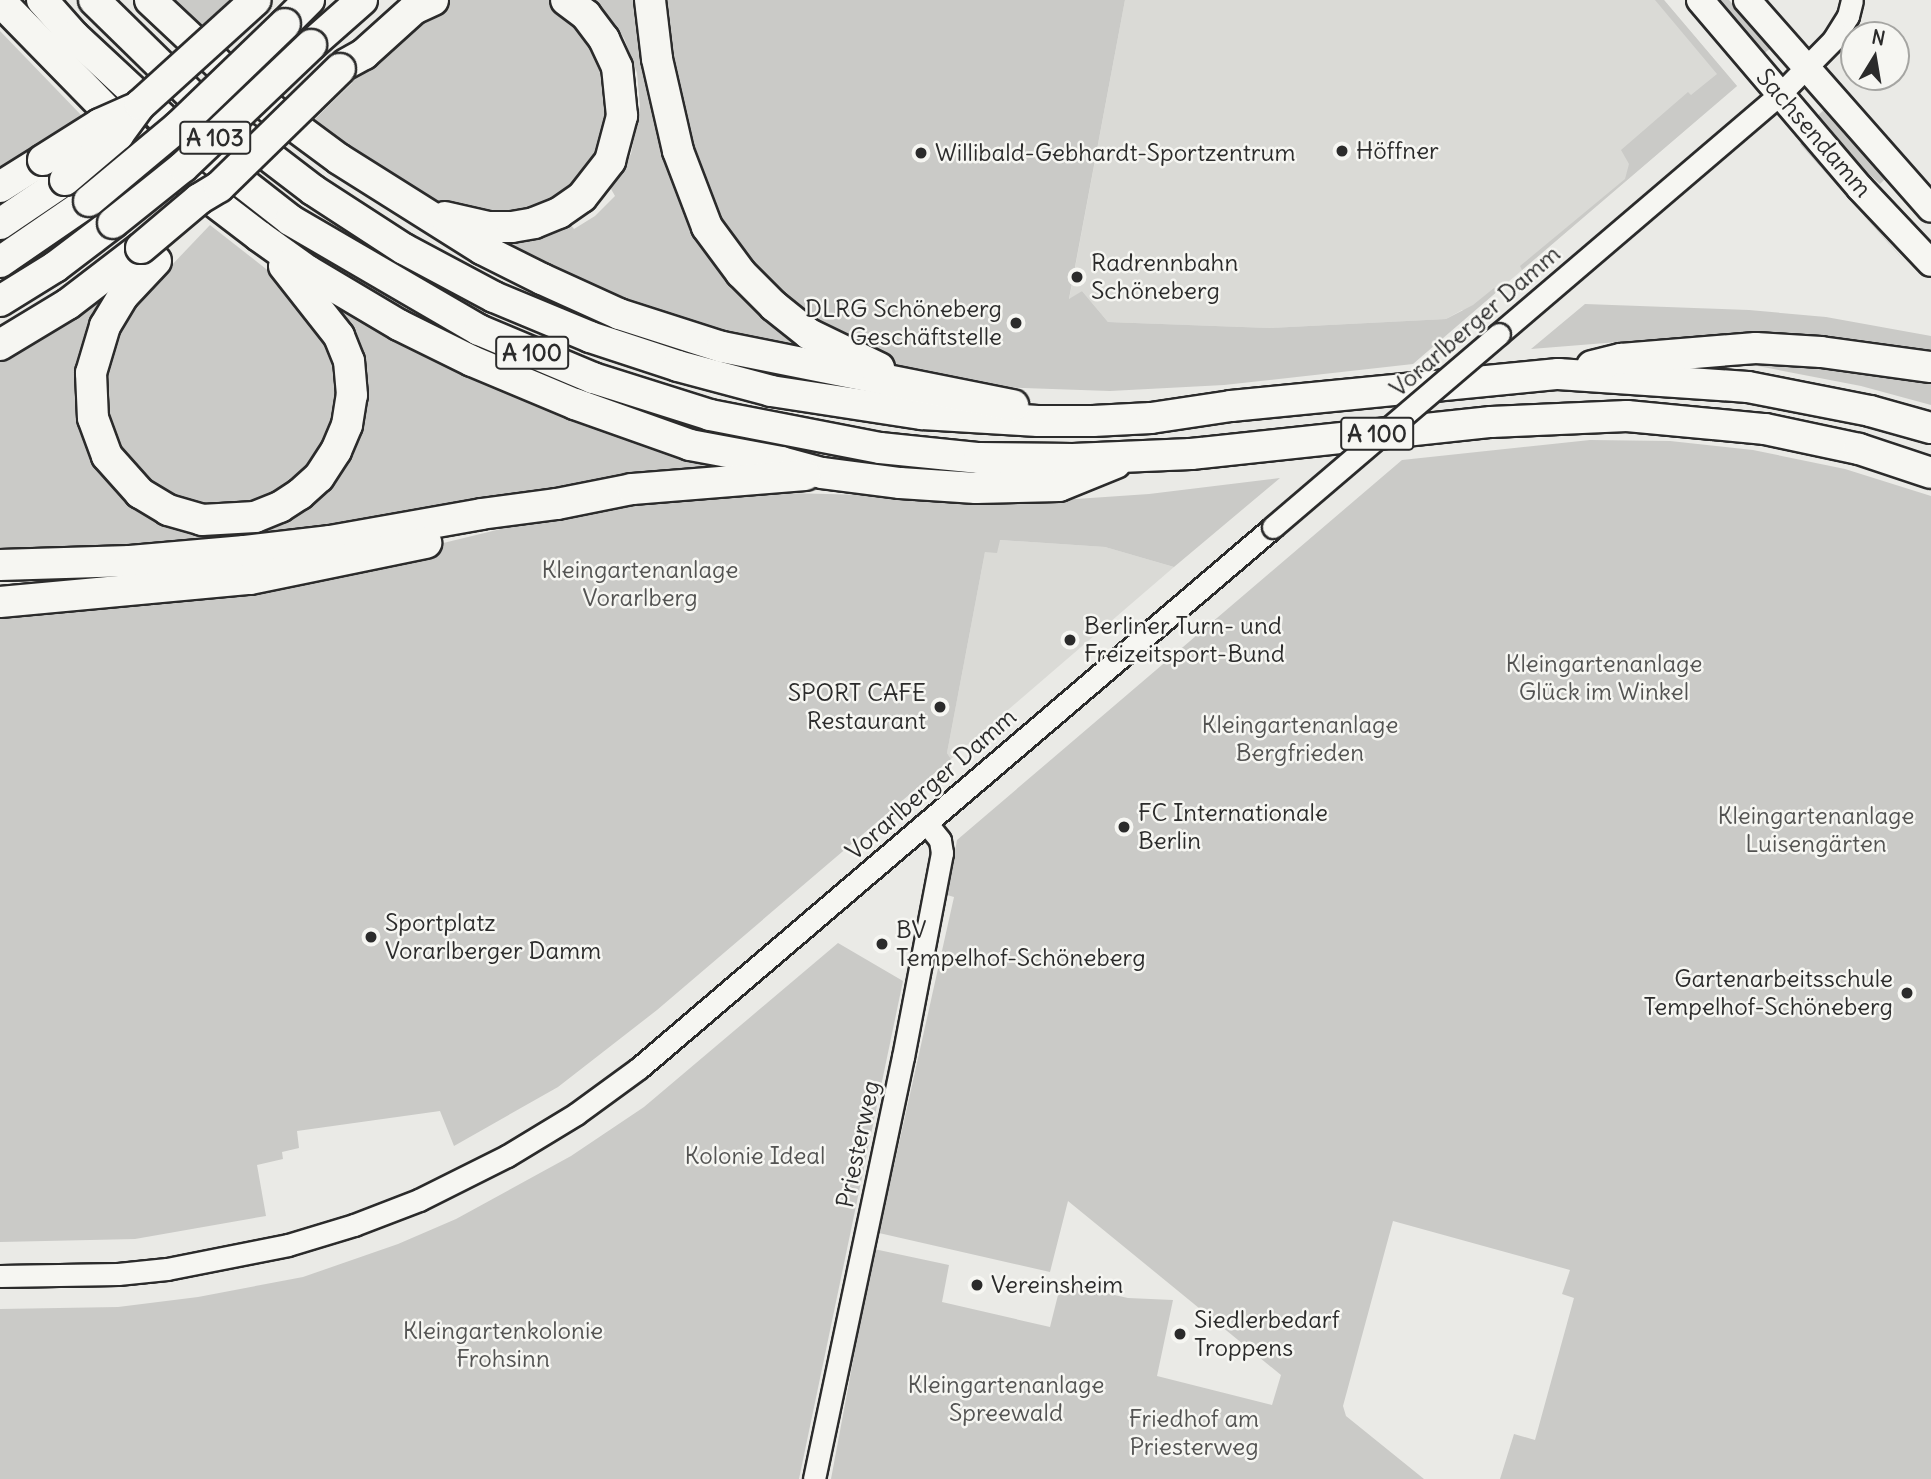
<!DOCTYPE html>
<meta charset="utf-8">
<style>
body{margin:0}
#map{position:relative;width:1931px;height:1479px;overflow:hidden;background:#eaeae6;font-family:Delius,sans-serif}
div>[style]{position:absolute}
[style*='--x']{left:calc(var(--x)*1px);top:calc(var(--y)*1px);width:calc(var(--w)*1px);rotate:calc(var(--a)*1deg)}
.built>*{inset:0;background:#dadad6}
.green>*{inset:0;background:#cacac7}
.roads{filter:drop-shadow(2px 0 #2b2b2b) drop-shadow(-2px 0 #2b2b2b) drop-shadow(0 2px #2b2b2b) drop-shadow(0 -2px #2b2b2b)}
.minor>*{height:21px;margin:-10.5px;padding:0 10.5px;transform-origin:10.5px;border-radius:10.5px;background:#f6f6f2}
.major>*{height:26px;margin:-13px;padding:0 13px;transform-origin:13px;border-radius:13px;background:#f6f6f2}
.highway>*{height:30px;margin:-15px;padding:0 15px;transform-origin:15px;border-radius:15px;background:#f6f6f2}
.bridges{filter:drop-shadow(2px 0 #2b2b2b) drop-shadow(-2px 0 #2b2b2b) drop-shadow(0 2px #2b2b2b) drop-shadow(0 -2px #2b2b2b)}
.minor-bridge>*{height:21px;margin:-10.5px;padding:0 10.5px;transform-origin:10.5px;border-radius:10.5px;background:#f6f6f2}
.highway-bridge>*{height:30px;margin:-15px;padding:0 15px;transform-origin:15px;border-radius:15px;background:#f6f6f2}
.dots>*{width:19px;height:19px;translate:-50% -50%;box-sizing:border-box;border:4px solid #f6f6f2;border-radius:50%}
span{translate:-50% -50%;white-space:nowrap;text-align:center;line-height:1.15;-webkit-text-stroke:5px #f6f6f2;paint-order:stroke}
.shield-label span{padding:2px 5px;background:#f6f6f2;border:2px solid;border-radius:5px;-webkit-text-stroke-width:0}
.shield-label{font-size:23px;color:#2b2b2b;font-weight:700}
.street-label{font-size:24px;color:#2b2b2b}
.poi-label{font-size:24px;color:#2b2b2b}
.left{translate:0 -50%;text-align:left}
.right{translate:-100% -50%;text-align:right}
.park-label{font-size:24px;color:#535352}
.north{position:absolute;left:1840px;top:21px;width:70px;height:70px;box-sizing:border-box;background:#f6f6f2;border:2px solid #a5a5a2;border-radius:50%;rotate:11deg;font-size:19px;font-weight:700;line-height:28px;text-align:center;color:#2b2b2b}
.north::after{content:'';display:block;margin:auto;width:24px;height:32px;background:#2b2b2b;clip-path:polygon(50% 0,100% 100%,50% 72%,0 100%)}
</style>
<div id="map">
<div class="built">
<div style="clip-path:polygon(1125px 0,1664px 0,1737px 86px,1473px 312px,1462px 310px,1446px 319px,1269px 328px,1108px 322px,1082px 291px,1069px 300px)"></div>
<div style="clip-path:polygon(999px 540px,1105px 547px,1174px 567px,951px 759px,947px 753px,985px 552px)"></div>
</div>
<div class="green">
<div style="clip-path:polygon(163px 0,230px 0,195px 31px)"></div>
<div style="clip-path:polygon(447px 0,552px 0,589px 30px,616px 99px,590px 177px,523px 218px,433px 205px,310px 124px,352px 83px,351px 77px)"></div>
<div style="clip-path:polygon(594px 0,642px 0,673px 157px,807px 341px,806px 352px,651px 315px,502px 245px,540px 239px,571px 225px,574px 229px,595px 216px,615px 196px,611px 189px,631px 154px,640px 107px,637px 73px,624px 38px)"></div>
<div style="clip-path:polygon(658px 0,1125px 0,1069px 299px,1082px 291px,1108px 322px,1269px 328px,1446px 319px,1473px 305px,1494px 288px,1500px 289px,1413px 364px,1224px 385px,1110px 391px,997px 387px,958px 381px,899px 365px,847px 342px,770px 291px,705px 202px)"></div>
<div style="clip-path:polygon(1655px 0,1664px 0,1737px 86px,1522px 270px,1520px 266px,1625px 179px,1629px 164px,1621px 150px,1688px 92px,1691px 95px,1717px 74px)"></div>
<div style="clip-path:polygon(1715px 0,1729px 0,1771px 48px,1762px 55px)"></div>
<div style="clip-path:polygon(0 31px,83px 117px,0 174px)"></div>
<div style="clip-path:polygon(1825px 109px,1885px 179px,1880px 184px,1838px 147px,1814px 119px)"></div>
<div style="clip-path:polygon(1802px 142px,1907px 264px,1800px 144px)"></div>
<div style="clip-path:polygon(210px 225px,284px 283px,332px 351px,339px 390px,333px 429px,308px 471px,266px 500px,225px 509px,183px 503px,130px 467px,108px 429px,104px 366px,128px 311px)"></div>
<div style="clip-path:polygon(113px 289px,78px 382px,156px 518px,320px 494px,352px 334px,342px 315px,347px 309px,749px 469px,261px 538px,0 556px,0 360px)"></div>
<div style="clip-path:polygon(1585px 304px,1749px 310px,1826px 317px,1931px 336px,1931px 353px,1754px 335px,1668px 338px,1531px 349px)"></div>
<div style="clip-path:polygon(1780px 359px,1931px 378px,1931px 405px,1861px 386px,1742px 363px)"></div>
<div style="clip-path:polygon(1590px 440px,1670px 441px,1753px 450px,1845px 469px,1931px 496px,1931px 1479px,1500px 1479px,1514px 1434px,1535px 1440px,1574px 1298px,1562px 1294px,1570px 1270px,1393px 1221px,1343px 1406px,1346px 1416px,1424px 1479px,831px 1479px,874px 1249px,949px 1265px,942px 1302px,1050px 1327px,1061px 1283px,1128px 1298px,1173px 1300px,1157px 1376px,1272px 1405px,1281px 1375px,1068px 1201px,1050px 1272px,879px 1233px,954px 897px,947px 895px,957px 840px,1402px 460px)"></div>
<div style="clip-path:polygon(1280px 478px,1174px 567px,1105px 547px,1000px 540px,997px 553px,985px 552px,947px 753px,951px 759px,657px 1010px,558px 1087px,454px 1146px,440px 1111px,297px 1131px,299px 1148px,282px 1152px,283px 1159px,257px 1165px,266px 1216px,135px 1239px,0 1242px,0 610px,431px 546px,586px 508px,788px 493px,1061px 500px,1149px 494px)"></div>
<div style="clip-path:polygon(838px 943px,903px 981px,799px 1479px,0 1479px,0 1309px,118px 1307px,198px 1297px,303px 1277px,398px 1244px,456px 1219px,571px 1156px,644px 1107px)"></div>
</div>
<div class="roads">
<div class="minor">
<div style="--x:1499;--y:334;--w:370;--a:-40.5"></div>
<div style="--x:1780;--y:94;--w:76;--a:-45.5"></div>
<div style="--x:1833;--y:40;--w:28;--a:-58"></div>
<div style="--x:1848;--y:16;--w:16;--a:-76"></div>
<div style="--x:0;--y:1276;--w:118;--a:-1"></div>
<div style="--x:118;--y:1274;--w:49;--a:-5.8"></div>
<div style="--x:167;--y:1269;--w:123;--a:-11.2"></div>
<div style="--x:288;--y:1245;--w:69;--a:-16.9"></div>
<div style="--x:354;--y:1225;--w:70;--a:-21"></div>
<div style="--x:419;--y:1200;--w:98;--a:-26.6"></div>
<div style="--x:507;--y:1156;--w:81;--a:-31.3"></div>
<div style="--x:576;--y:1114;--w:78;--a:-36.1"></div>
<div style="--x:639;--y:1068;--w:833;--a:-40.47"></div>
<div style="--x:814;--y:1479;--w:431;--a:-78.1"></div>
<div style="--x:903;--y:1057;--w:208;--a:-79.2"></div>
<div style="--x:942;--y:853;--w:13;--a:-99"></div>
<div style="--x:940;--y:840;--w:22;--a:-129"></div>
</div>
<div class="major">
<div style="--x:1700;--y:0;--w:247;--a:49.6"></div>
<div style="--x:1860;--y:188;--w:103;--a:46.6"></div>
<div style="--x:1747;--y:0;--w:278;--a:48.6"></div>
</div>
<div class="highway">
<div style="--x:42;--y:0;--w:48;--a:48.4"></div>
<div style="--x:74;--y:36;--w:138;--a:42.9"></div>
<div style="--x:175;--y:130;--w:146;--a:38"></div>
<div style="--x:290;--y:220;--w:219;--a:30.2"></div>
<div style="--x:479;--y:330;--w:124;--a:22.8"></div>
<div style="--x:593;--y:378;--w:123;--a:17.5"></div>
<div style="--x:710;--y:415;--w:173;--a:11"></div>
<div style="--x:880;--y:448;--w:100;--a:5.8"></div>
<div style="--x:979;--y:458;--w:94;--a:0.6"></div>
<div style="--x:1073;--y:459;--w:118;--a:-2.4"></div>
<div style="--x:1191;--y:454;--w:302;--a:-6.1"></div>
<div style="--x:1491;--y:422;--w:136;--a:-2.5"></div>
<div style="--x:1627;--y:416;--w:139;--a:5.4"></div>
<div style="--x:1765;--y:429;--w:96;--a:12"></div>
<div style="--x:1859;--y:449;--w:76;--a:18.4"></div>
<div style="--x:94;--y:0;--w:146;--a:44.4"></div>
<div style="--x:198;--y:102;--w:145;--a:37.4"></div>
<div style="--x:313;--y:190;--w:108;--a:33"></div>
<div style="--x:404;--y:249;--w:102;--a:28.1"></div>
<div style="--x:494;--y:297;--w:104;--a:22.6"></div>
<div style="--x:590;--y:337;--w:93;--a:18.2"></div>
<div style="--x:678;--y:366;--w:96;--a:15"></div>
<div style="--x:771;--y:391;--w:153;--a:8.7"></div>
<div style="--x:922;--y:414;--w:116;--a:3.5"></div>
<div style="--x:1038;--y:421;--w:55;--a:0"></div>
<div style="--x:1093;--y:421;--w:58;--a:-3"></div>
<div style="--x:1151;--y:418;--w:81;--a:-8.5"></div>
<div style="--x:1231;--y:406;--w:329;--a:-5.6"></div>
<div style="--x:1558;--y:374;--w:190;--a:3.9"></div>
<div style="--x:1748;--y:387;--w:124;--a:11.1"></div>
<div style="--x:1870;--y:411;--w:63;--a:15.6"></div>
<div style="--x:150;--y:0;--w:133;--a:43.2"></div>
<div style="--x:247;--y:91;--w:114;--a:36.5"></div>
<div style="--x:339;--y:159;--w:169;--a:32.2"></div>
<div style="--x:482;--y:249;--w:67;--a:26.6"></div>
<div style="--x:542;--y:279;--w:85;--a:24.4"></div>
<div style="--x:619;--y:314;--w:108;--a:17.8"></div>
<div style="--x:722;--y:347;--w:297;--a:11.3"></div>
<div style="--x:650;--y:0;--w:59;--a:83.2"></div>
<div style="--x:657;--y:59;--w:94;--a:77.1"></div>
<div style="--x:678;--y:151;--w:81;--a:69.1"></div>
<div style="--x:707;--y:227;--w:57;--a:53.5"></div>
<div style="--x:741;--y:273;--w:47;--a:45"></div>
<div style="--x:774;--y:306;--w:45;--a:38.7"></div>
<div style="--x:809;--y:334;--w:78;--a:25.9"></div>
<div style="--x:0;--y:1;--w:206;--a:45.6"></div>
<div style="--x:144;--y:148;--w:145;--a:37.4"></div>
<div style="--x:259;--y:236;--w:60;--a:35.5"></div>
<div style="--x:308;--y:271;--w:106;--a:30.7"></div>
<div style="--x:399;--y:325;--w:81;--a:26.3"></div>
<div style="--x:472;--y:361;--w:112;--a:22.7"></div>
<div style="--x:575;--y:404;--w:122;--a:19.6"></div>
<div style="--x:690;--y:445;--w:93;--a:10.6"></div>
<div style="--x:781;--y:462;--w:42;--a:15"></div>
<div style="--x:822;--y:473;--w:79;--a:7.3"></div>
<div style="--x:900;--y:483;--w:76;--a:3.8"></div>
<div style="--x:976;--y:488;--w:83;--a:-1.4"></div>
<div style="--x:1059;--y:486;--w:61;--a:-22"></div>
<div style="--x:285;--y:24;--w:34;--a:-45"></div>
<div style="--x:311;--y:45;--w:68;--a:-41.4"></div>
<div style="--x:346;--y:64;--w:21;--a:-29"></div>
<div style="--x:364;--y:54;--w:67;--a:-42"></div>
<div style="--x:414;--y:9;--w:21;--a:-25"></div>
<div style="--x:0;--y:187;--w:51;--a:-32.1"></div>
<div style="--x:445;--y:217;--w:44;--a:13.1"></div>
<div style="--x:488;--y:227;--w:24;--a:0"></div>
<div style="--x:512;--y:227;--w:22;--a:-10"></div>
<div style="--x:534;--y:223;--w:27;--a:-22"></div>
<div style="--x:559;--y:213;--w:28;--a:-35"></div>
<div style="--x:582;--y:197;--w:46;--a:-52.1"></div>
<div style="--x:610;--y:161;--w:47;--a:-75.1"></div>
<div style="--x:622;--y:116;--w:49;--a:-95.8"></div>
<div style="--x:617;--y:67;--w:31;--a:-115"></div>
<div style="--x:604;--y:39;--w:30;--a:-127"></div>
<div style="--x:586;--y:15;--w:25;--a:-143"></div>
<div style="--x:0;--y:224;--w:78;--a:-34.1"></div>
<div style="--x:156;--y:261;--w:48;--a:133.3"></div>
<div style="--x:123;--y:296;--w:35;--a:121"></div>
<div style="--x:105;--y:326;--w:49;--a:106.6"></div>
<div style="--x:91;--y:373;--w:45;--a:87.5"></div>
<div style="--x:93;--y:418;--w:40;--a:69.8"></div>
<div style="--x:107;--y:456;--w:50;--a:48.3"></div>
<div style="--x:140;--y:493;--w:33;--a:31"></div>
<div style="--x:168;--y:510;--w:35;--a:16"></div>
<div style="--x:202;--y:520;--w:53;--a:-3.2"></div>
<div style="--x:255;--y:517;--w:27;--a:-22"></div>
<div style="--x:280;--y:507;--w:24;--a:-33"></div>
<div style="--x:300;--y:494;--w:25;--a:-42"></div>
<div style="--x:319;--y:477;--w:31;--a:-57"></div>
<div style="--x:336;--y:451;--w:28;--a:-67"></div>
<div style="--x:347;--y:425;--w:30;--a:-81"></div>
<div style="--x:352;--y:395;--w:34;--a:-95"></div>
<div style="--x:349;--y:361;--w:27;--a:-112"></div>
<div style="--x:339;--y:336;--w:89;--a:-128.2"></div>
<div style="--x:0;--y:262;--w:108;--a:-34.4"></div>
<div style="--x:0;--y:301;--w:65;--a:-31.7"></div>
<div style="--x:55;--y:267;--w:73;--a:-37.2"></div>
<div style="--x:0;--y:345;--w:79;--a:-31.1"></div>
<div style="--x:68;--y:304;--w:92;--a:-37.5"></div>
<div style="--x:1592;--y:366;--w:30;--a:-14"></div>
<div style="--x:1621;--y:359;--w:135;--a:-4.7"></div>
<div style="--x:1756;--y:348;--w:65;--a:3.5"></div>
<div style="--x:1821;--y:352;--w:111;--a:7.8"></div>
<div style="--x:0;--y:565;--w:130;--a:-1.8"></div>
<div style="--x:130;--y:561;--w:115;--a:-5"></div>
<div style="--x:245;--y:551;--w:86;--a:-6.7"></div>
<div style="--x:330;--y:541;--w:153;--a:-10.1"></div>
<div style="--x:481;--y:514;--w:77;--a:-7.5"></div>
<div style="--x:557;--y:504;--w:76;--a:-11.3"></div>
<div style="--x:632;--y:489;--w:174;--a:-4.6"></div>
<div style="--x:0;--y:602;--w:251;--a:-5.3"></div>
<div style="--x:250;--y:579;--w:180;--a:-11.6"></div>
</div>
</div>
<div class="bridges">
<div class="minor-bridge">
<div style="--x:1273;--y:527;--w:297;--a:-40.5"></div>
</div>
<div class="highway-bridge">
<div style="--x:43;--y:160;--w:67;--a:-32.3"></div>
<div style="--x:100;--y:124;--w:34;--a:-24"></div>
<div style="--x:65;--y:180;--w:70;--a:-40.3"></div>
<div style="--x:118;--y:135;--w:37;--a:-54"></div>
<div style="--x:140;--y:105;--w:156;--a:-42.2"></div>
<div style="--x:89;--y:201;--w:117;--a:-39.8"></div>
<div style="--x:179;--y:126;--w:147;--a:-43.9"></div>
<div style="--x:113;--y:223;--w:90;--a:-38.7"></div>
<div style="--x:183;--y:167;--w:177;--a:-43.6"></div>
<div style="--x:141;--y:248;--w:76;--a:-40.2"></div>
<div style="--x:199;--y:199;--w:23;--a:-31"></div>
<div style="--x:219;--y:187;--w:169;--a:-44.3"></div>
</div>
</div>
<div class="dots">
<div style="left:1342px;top:151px;background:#2b2b2b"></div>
<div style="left:921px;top:153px;background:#2b2b2b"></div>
<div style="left:1077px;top:277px;background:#2b2b2b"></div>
<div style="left:1016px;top:323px;background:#2b2b2b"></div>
<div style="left:1070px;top:640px;background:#2b2b2b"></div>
<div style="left:940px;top:707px;background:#2b2b2b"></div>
<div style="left:1124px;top:827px;background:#2b2b2b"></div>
<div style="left:371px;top:937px;background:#2b2b2b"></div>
<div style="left:882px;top:944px;background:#2b2b2b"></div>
<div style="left:1907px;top:993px;background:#2b2b2b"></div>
<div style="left:977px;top:1285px;background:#2b2b2b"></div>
<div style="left:1180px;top:1334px;background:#2b2b2b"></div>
</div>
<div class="shield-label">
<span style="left:215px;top:138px">A 103</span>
<span style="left:532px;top:353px">A 100</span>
<span style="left:1377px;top:434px">A 100</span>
</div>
<div class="street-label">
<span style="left:1814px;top:133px;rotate:49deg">Sachsendamm</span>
<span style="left:1475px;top:321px;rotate:-41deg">Vorarlberger Damm</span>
<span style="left:931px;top:784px;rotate:-41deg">Vorarlberger Damm</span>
<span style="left:858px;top:1144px;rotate:-78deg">Priesterweg</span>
</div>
<div class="poi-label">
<span class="left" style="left:1356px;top:151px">Höffner</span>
<span class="left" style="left:935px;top:153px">Willibald-Gebhardt-Sportzentrum</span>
<span class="left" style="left:1091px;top:277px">Radrennbahn<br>Schöneberg</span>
<span class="right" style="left:1002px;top:323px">DLRG Schöneberg<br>Geschäftstelle</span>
<span class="left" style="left:1084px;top:640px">Berliner Turn- und<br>Freizeitsport-Bund</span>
<span class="right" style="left:926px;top:707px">SPORT CAFE<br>Restaurant</span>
<span class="left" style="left:1138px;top:827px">FC Internationale<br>Berlin</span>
<span class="left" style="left:385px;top:937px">Sportplatz<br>Vorarlberger Damm</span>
<span class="left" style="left:896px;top:944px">BV<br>Tempelhof-Schöneberg</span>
<span class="right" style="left:1893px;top:993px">Gartenarbeitsschule<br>Tempelhof-Schöneberg</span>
<span class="left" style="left:991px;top:1285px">Vereinsheim</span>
<span class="left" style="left:1194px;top:1334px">Siedlerbedarf<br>Troppens</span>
</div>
<div class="park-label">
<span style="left:640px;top:584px">Kleingartenanlage<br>Vorarlberg</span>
<span style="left:1604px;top:678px">Kleingartenanlage<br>Glück im Winkel</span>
<span style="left:1300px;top:739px">Kleingartenanlage<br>Bergfrieden</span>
<span style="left:1816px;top:830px">Kleingartenanlage<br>Luisengärten</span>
<span style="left:755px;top:1156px">Kolonie Ideal</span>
<span style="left:503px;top:1345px">Kleingartenkolonie<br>Frohsinn</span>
<span style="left:1006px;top:1399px">Kleingartenanlage<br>Spreewald</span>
<span style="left:1194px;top:1433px">Friedhof am<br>Priesterweg</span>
</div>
<div class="north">N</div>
</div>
